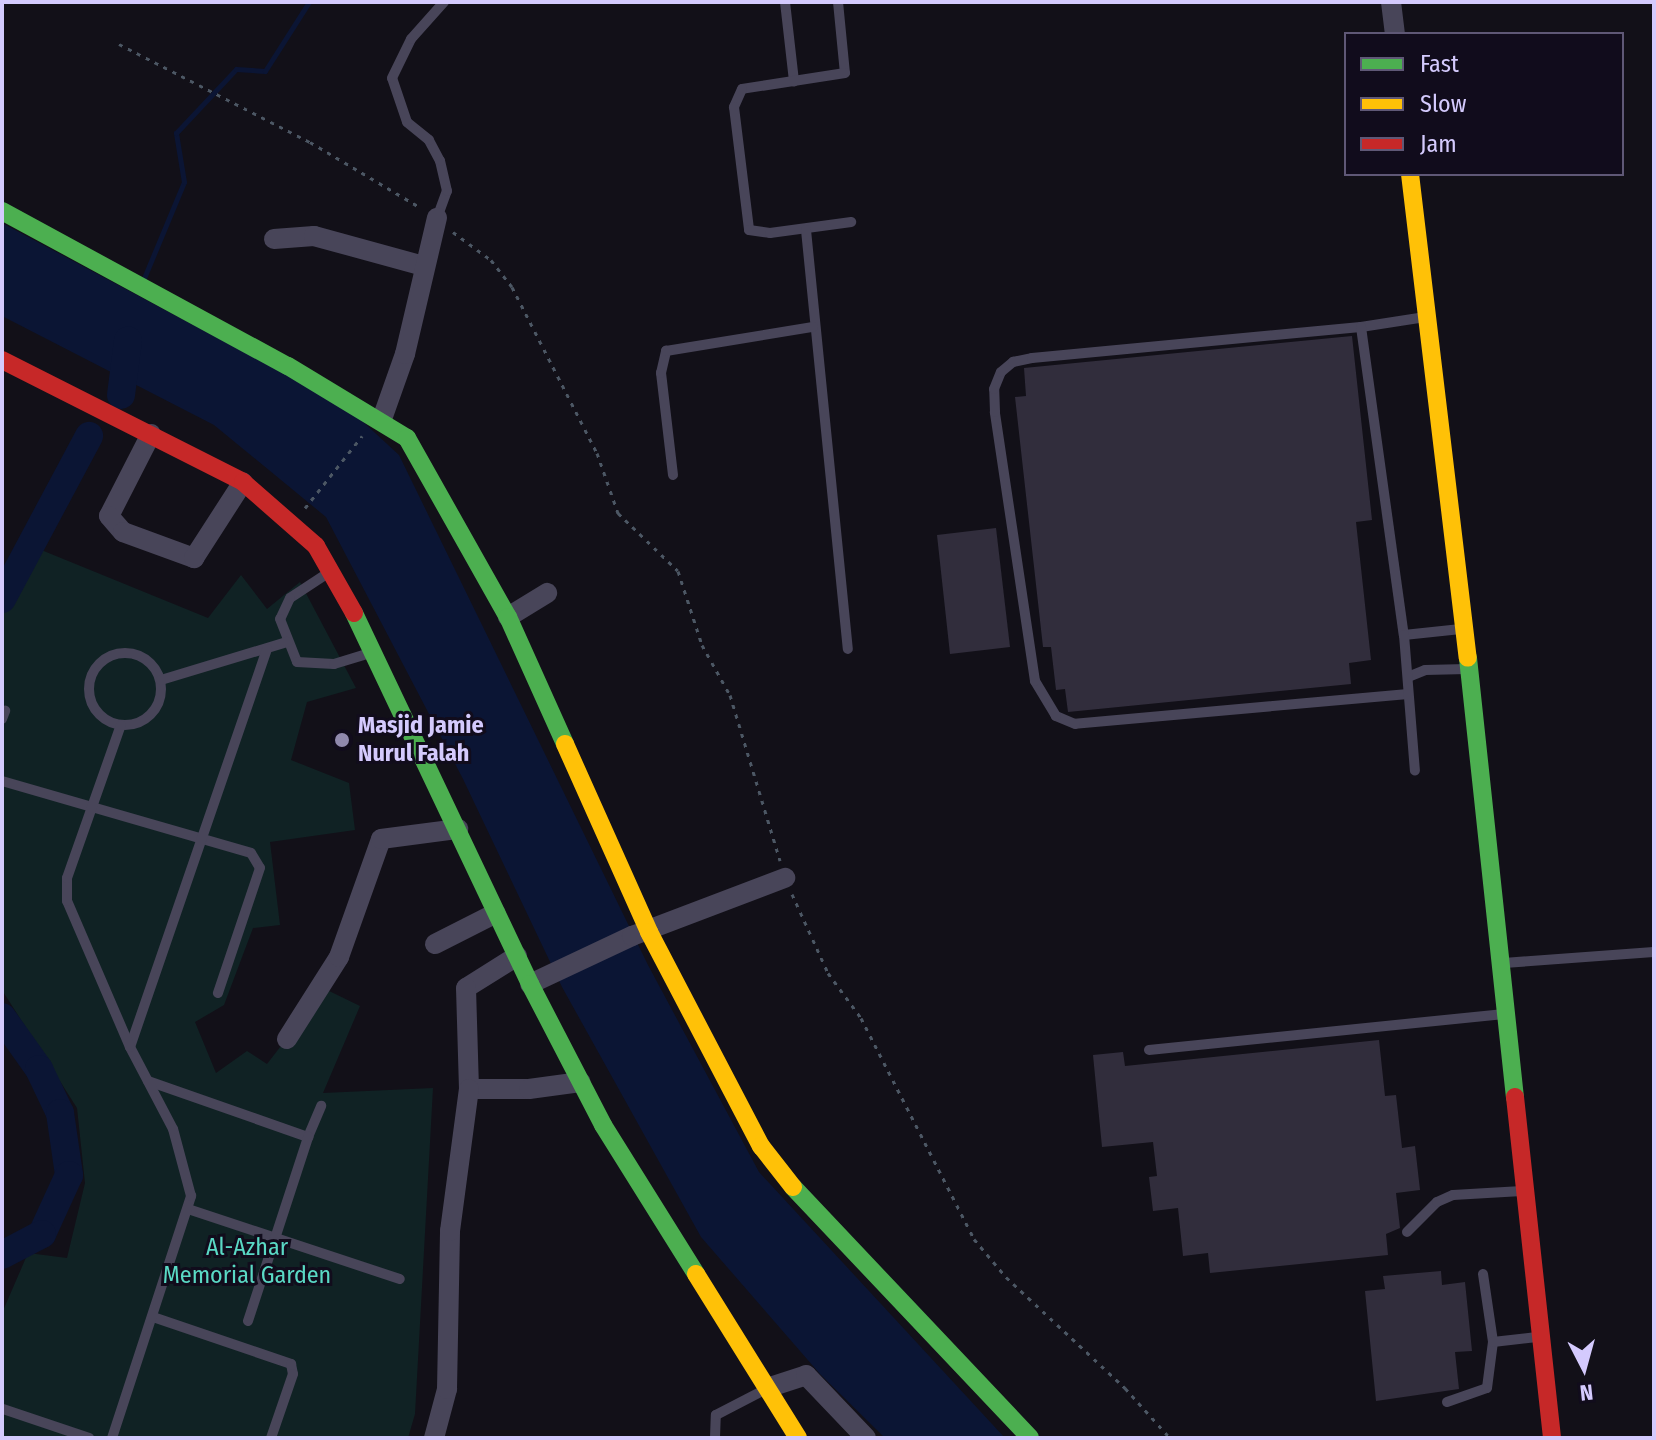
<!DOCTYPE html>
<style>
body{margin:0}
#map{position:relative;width:1656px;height:1440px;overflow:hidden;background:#121018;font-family:"Fira Sans Condensed",sans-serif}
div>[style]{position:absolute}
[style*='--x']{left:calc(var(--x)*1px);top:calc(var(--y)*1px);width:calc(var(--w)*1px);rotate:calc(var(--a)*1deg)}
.green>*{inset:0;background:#102224}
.water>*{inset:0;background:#0b1534}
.stream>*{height:5px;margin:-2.5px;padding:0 2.5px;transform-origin:2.5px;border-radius:2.5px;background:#0b1534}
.river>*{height:28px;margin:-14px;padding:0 14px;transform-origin:14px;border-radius:14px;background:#0b1534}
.building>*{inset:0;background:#312d3c}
.path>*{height:3px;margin-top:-1.5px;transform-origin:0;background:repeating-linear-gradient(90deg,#4c5764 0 4px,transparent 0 10px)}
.lane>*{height:10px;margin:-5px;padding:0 5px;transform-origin:5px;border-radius:5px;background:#484559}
.lane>.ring{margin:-5px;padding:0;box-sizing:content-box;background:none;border:10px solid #484559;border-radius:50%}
.street>*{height:20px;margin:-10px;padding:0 10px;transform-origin:10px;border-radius:10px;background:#484559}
.fast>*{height:18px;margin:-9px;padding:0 9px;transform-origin:9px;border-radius:9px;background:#4caf50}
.slow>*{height:18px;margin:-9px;padding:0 9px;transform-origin:9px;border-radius:9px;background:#ffc107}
.jam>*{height:18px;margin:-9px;padding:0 9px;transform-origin:9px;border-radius:9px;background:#c62828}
.dots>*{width:22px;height:22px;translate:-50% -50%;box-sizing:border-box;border:4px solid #110c1c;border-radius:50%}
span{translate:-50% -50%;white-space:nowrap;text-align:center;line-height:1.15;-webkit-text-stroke:6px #110c1c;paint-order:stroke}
.poi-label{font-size:24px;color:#d4cafd;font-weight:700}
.left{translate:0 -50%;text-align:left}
.park-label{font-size:24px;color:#5ad9c5}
.frame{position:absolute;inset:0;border:4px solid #d4cafd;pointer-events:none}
.legend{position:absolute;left:1344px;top:32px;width:280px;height:144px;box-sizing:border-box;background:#110c1c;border:2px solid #5f5876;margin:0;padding:10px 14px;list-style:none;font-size:24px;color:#d4cafd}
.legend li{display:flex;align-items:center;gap:16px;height:40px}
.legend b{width:40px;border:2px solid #5f5876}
.north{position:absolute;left:1544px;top:1328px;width:80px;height:80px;-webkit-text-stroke:6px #110c1c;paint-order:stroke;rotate:174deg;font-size:22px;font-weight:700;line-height:32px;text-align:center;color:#d4cafd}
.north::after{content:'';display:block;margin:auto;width:28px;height:36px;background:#d4cafd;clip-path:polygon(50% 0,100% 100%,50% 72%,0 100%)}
</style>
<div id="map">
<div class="green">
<div style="clip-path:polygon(29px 545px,208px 618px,241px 575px,267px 609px,300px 582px,356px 688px,307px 702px,291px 760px,349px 783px,355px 830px,270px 842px,280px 925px,253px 928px,224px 1005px,195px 1022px,216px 1073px,247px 1051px,267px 1064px,325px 989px,360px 1006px,323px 1093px,433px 1088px,415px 1414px,408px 1438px,2px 1438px,2px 1313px,28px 1253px,67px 1258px,85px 1183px,77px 1108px,2px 990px,2px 605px)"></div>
</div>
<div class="water">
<div style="clip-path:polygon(2px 223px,347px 407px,399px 455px,648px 965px,759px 1172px,1005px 1438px,885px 1438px,820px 1374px,701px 1237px,562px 987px,463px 779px,326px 517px,214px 425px,2px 316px)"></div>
</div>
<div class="stream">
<div style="--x:144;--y:278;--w:104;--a:-67.4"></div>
<div style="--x:184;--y:182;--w:50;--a:-99.3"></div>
<div style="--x:176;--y:133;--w:88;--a:-46.8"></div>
<div style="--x:236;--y:69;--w:29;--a:4"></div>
<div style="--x:265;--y:71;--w:82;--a:-57.5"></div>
</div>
<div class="river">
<div style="--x:121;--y:395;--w:55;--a:-82.7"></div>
<div style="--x:2;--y:599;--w:185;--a:-61.9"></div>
<div style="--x:2;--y:1017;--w:64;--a:54.6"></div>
<div style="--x:39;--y:1069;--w:49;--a:64.5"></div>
<div style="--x:60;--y:1113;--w:63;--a:81.7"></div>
<div style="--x:69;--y:1175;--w:65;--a:114.6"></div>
<div style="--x:42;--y:1234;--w:45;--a:152.3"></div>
</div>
<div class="building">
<div style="clip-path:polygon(1352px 336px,1372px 520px,1356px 522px,1371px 660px,1349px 663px,1351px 684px,1068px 712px,1065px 689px,1056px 690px,1051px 647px,1043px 647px,1015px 397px,1026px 396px,1024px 368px)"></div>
<div style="clip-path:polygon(996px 528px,1010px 647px,950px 654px,937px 535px)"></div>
<div style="clip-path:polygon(1379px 1040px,1385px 1096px,1396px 1095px,1402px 1148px,1415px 1146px,1420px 1190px,1396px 1193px,1400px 1228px,1386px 1234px,1388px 1255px,1210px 1273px,1208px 1253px,1183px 1256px,1178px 1208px,1153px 1211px,1149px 1177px,1157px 1176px,1153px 1142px,1102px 1147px,1093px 1055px,1123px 1052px,1125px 1066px)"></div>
<div style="clip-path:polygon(1441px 1271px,1442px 1285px,1465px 1282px,1472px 1351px,1455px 1352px,1459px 1389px,1376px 1401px,1365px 1291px,1385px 1289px,1383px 1276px)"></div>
</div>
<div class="path">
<div style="--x:119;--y:44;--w:215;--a:27.2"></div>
<div style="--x:310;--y:142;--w:129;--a:30.7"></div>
<div style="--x:453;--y:232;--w:47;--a:36.4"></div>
<div style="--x:491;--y:260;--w:34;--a:52"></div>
<div style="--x:512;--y:287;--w:186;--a:62.9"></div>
<div style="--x:597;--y:453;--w:64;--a:70.7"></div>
<div style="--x:618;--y:513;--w:83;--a:44"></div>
<div style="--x:678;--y:571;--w:78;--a:72"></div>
<div style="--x:702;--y:645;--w:57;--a:60.8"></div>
<div style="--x:730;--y:695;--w:173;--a:73.2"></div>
<div style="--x:305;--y:508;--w:92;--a:-51.6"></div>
<div style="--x:792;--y:894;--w:87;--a:65.5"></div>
<div style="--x:828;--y:973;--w:56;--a:53.7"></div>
<div style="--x:861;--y:1018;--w:248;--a:62.9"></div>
<div style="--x:974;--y:1239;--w:50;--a:49.9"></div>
<div style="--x:1006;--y:1277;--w:163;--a:43"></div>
<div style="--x:1125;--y:1388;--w:67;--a:48"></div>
</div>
<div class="lane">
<div style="--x:785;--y:2;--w:80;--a:83.5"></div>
<div style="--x:838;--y:2;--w:71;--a:84.4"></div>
<div style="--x:845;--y:73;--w:104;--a:171.2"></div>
<div style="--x:742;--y:89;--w:20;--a:114"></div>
<div style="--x:734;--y:107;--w:124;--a:83"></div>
<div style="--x:749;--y:230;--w:21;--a:8"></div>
<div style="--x:770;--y:233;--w:82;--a:-7.7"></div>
<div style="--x:437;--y:218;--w:29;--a:-70"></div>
<div style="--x:447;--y:191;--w:31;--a:-103"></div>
<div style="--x:440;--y:161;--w:24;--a:-118"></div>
<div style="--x:429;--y:140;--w:28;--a:-141"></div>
<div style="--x:407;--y:122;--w:46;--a:-108.8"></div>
<div style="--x:392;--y:78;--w:43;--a:-64"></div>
<div style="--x:411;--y:39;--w:50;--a:-48.3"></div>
<div style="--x:806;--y:230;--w:421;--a:84.3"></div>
<div style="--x:1361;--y:327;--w:65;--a:-8.9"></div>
<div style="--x:673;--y:475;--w:103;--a:-96.7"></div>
<div style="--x:661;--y:373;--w:23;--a:-77"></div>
<div style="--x:666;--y:351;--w:149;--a:-9.3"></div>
<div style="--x:328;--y:573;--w:45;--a:146.7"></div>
<div style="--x:290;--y:598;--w:23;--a:115"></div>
<div style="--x:280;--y:619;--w:46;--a:68.4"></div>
<div style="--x:297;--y:662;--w:37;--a:3"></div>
<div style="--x:334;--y:664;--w:39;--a:-17"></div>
<div style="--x:1404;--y:635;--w:57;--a:-6"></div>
<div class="ring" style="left:89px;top:653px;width:62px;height:62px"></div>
<div style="--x:1408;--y:677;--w:18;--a:-22"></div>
<div style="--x:1425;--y:670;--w:42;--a:-1.4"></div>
<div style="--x:161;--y:680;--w:132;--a:-16.8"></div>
<div style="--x:1408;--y:694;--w:334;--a:174.9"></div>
<div style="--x:1075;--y:724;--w:21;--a:-157"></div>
<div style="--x:1056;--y:716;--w:41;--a:-121"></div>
<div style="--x:1035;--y:681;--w:272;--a:-98.5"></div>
<div style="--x:995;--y:412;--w:23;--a:-92"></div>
<div style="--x:994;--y:389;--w:18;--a:-68"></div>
<div style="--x:1001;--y:372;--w:16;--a:-40"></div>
<div style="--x:1013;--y:362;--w:19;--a:-12"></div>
<div style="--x:1032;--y:358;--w:330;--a:-5.4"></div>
<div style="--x:1361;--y:327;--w:311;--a:82.1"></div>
<div style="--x:1404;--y:635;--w:136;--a:85.4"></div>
<div style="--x:2;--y:719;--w:9;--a:-69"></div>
<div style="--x:2;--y:781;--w:259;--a:16.1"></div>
<div style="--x:251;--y:853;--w:17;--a:59"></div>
<div style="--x:260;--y:868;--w:132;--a:108.6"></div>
<div style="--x:1504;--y:963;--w:150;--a:-4.2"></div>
<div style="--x:130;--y:1047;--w:421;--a:-71"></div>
<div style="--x:1149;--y:1050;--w:357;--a:-5.8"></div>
<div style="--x:148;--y:1081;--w:170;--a:19.3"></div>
<div style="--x:308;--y:1137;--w:34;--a:-67"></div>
<div style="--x:188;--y:1209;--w:223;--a:18.3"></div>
<div style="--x:1407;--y:1232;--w:42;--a:-45"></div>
<div style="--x:1437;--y:1202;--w:17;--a:-24"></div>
<div style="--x:1453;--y:1195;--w:69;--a:-3.3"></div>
<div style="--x:1483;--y:1274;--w:69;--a:81.6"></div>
<div style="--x:153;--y:1317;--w:146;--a:18.8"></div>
<div style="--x:291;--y:1364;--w:10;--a:79"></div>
<div style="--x:293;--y:1374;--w:68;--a:109"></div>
<div style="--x:248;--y:1321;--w:194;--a:-71.9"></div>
<div style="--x:1447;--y:1402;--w:42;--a:-19.3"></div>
<div style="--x:1487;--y:1388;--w:46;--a:-82.6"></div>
<div style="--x:1493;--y:1342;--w:44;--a:-6.5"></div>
<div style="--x:3;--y:1409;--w:91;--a:18.6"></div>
<div style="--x:112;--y:1438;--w:255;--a:-71.9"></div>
<div style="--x:191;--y:1196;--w:69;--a:-105"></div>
<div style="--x:173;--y:1129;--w:93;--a:-117.7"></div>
<div style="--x:130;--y:1047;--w:159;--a:-113.3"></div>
<div style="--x:67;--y:901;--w:23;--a:-90"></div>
<div style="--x:67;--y:878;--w:162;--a:-70.6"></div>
<div style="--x:715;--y:1438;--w:23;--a:-88"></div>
<div style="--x:716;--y:1415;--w:54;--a:-27.5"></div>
</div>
<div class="street">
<div style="--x:1391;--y:2;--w:32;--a:83"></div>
<div style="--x:274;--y:239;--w:40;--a:-4.3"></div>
<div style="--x:314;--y:236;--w:114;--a:15.3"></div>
<div style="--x:382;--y:419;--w:69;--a:-70.5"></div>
<div style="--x:405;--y:354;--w:140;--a:-76.8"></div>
<div style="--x:151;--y:434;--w:92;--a:117.1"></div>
<div style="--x:109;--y:516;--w:21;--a:49"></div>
<div style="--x:123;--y:532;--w:76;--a:20.1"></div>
<div style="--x:194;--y:558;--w:90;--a:-57.2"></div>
<div style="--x:508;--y:617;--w:46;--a:-31.6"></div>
<div style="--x:435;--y:944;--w:68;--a:-26.9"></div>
<div style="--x:517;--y:956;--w:60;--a:147.9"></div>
<div style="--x:466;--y:988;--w:101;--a:88.3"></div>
<div style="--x:469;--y:1089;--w:60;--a:0"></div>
<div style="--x:529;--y:1089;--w:52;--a:-7.7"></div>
<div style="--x:530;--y:984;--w:113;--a:-25.2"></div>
<div style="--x:632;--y:936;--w:164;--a:-20.8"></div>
<div style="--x:287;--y:1039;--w:97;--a:-57.6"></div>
<div style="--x:339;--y:957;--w:125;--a:-70.4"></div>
<div style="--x:381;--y:839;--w:78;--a:-7.4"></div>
<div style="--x:770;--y:1387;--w:38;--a:-18"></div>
<div style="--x:806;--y:1375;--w:87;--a:46.4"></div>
<div style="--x:434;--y:1438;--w:51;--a:-75.1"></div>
<div style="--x:447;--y:1389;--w:158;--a:-88.9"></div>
<div style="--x:450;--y:1231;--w:143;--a:-82.4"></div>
</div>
<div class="fast">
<div style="--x:2;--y:211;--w:325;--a:28.5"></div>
<div style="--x:288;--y:366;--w:139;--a:31.2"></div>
<div style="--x:407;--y:438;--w:206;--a:60.6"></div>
<div style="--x:508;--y:617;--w:139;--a:65.8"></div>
<div style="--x:354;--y:613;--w:411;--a:64.6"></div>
<div style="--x:530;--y:984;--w:159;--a:62.6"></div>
<div style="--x:603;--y:1125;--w:176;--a:58"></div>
<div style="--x:1468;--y:658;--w:442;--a:83.9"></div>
<div style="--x:793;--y:1187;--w:345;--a:46.6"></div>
</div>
<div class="slow">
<div style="--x:1410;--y:174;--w:487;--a:83.2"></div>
<div style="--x:565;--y:744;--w:206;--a:65.9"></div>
<div style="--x:649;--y:932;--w:242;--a:62.4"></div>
<div style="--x:761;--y:1146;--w:52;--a:52"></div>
<div style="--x:696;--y:1274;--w:193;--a:58.1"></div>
</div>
<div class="jam">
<div style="--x:2;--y:360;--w:270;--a:26.8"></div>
<div style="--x:243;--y:482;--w:97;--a:41.2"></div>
<div style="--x:316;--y:546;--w:77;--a:60.4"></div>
<div style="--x:1515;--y:1097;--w:343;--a:83.8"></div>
</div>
<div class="dots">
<div style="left:342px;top:740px;background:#9089ad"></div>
</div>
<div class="poi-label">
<span class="left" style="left:358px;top:740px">Masjid Jamie<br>Nurul Falah</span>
</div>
<div class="park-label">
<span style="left:247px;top:1262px">Al-Azhar<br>Memorial Garden</span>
</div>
<div class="frame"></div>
<ul class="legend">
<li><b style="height:10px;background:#4caf50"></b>Fast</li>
<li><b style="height:10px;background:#ffc107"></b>Slow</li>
<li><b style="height:10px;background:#c62828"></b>Jam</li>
</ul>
<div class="north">N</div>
</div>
